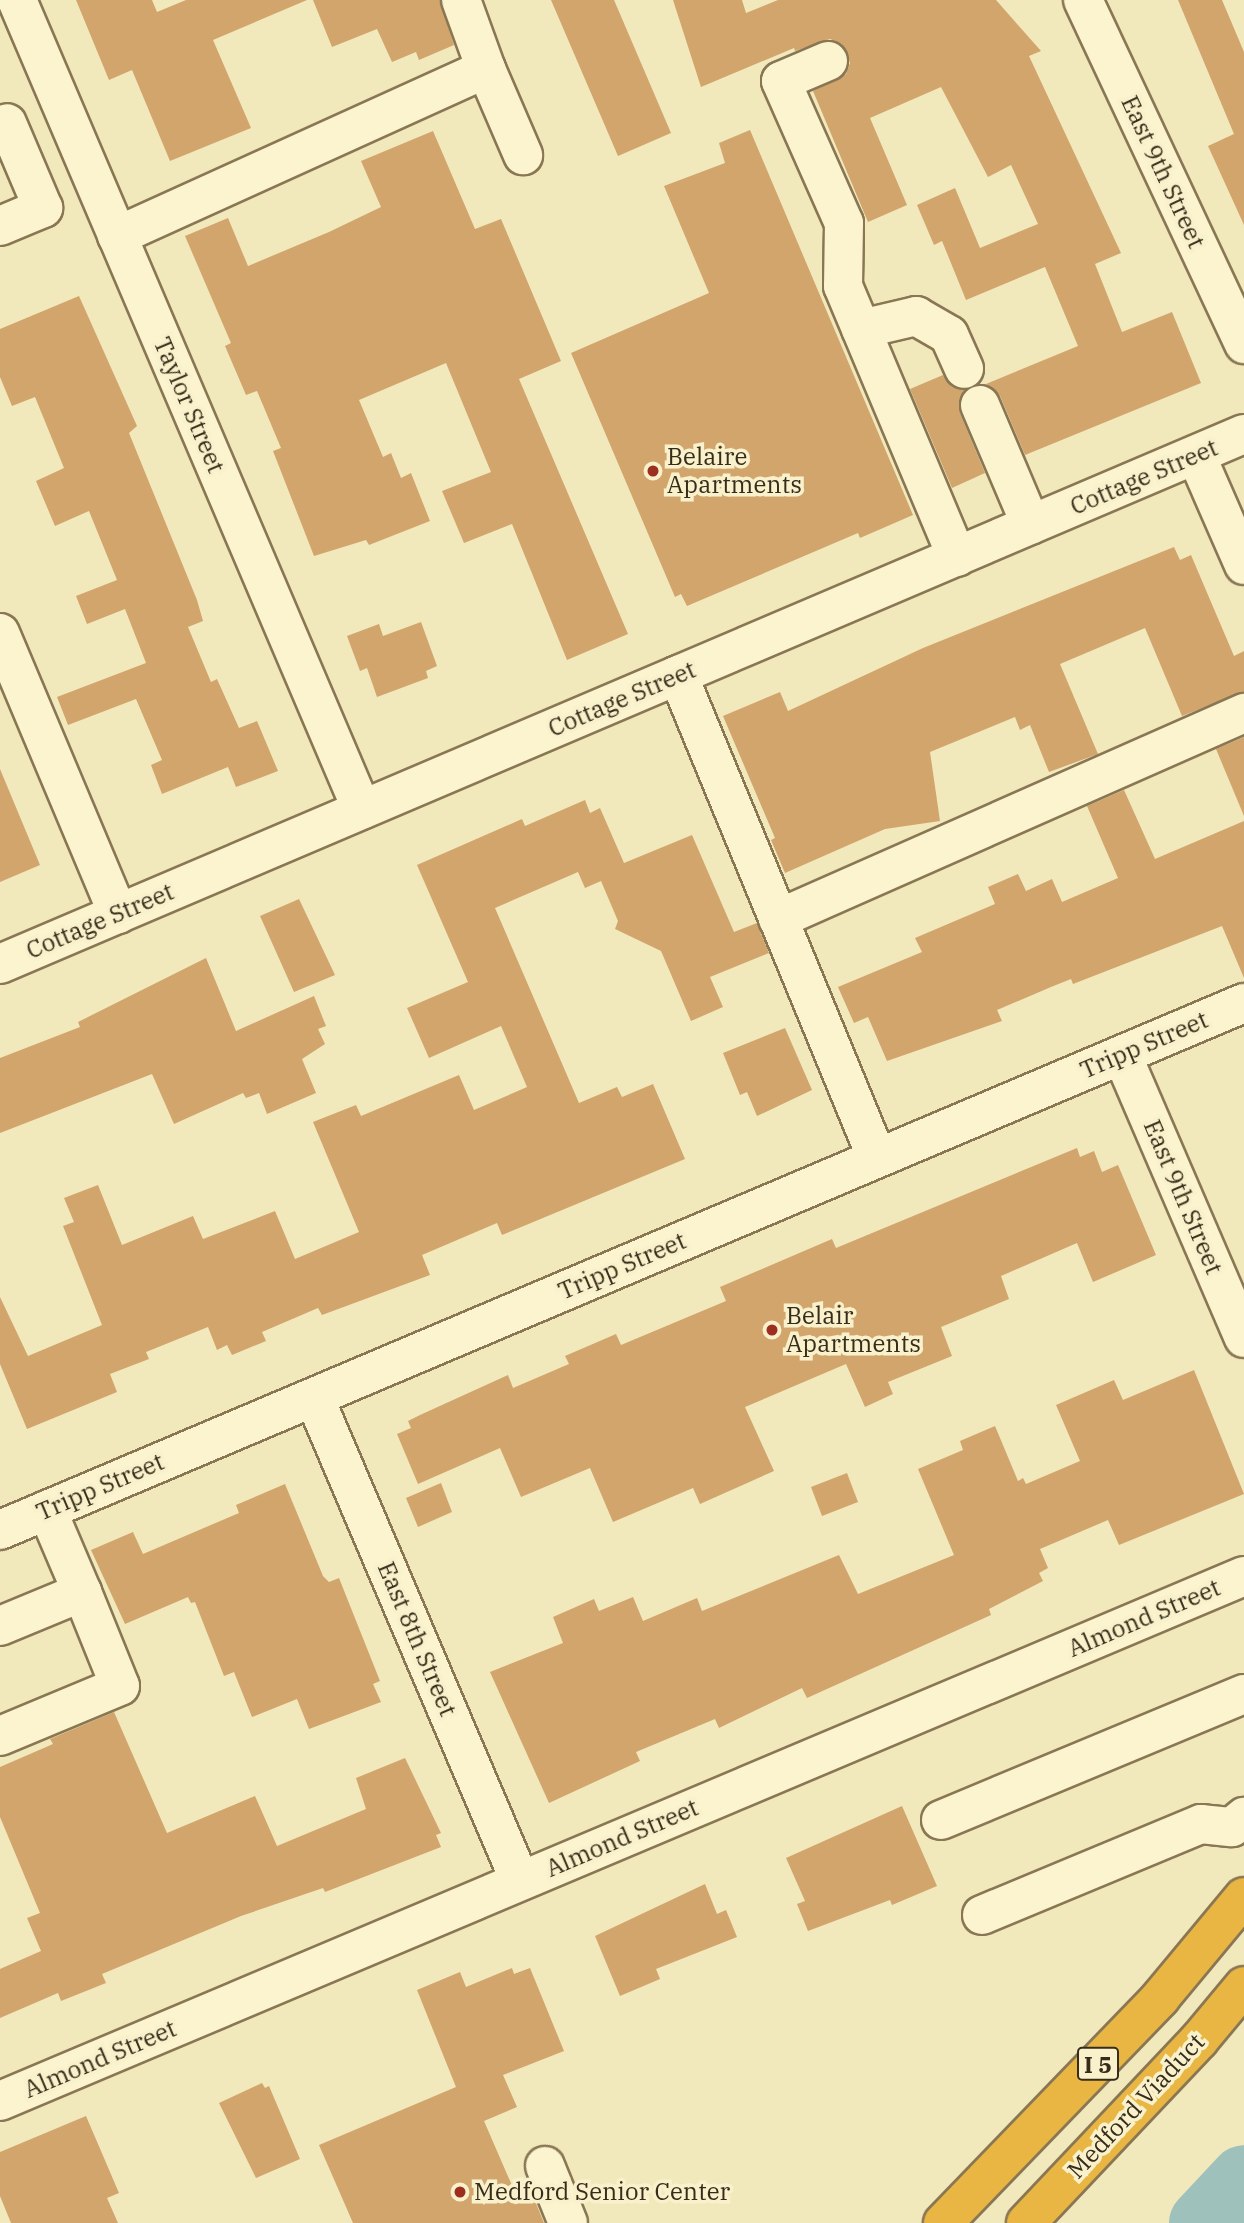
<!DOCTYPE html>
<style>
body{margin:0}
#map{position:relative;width:1244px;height:2223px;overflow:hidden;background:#f1e8bb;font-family:"IBM Plex Serif",serif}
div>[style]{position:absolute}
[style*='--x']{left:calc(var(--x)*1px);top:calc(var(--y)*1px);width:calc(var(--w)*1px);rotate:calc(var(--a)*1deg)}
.river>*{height:68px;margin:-34px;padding:0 34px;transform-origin:34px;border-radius:34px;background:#9fc1bc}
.building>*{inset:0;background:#d2a56d}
.roads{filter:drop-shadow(2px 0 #897754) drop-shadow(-2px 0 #897754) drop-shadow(0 2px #897754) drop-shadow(0 -2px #897754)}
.minor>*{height:38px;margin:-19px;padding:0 19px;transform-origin:19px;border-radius:19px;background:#fbf4ce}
.highway>*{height:38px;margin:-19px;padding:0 19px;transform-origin:19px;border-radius:19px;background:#e9b643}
.dots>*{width:19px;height:19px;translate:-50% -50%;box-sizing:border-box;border:4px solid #f8f1cb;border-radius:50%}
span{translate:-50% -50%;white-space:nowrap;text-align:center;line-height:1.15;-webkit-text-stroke:7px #f8f1cb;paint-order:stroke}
.shield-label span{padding:2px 5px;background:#f8f1cb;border:2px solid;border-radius:5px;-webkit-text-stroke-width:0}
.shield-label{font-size:23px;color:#372c1a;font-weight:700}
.street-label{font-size:24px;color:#372c1a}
.poi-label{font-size:24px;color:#372c1a}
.left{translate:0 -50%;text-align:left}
</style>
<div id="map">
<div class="river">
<div style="--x:1203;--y:2223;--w:60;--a:-47"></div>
</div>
<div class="building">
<div style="clip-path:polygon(76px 0,152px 0,157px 12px,186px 0,307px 0,213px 40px,251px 128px,170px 161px,132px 70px,109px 80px)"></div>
<div style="clip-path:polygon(313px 0,440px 0,454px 45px,419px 60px,416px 52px,392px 62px,377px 29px,332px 47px)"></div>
<div style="clip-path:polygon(551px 0,614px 0,671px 133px,618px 156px)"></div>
<div style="clip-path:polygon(673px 0,742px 0,746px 13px,778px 0,996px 0,1041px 51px,1029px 56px,1121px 253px,1095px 264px,1122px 332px,1172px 312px,1201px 383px,1025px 455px,1000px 396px,986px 384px,1078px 346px,1045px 267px,966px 300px,942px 241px,934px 245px,917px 205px,955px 188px,980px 248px,1038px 224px,1011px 165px,988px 177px,941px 87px,870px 118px,907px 205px,868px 222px,813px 91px,846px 74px,850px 63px,842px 44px,830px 39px,795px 51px,794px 48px,701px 87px)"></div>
<div style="clip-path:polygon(1178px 0,1222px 0,1244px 52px,1244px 225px,1208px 146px,1234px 134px)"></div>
<div style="clip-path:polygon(750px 130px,913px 515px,860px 538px,858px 533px,687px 606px,681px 594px,675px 597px,571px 353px,709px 293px,664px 186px,725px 163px,719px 143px)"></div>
<div style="clip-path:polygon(433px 131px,475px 229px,501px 219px,561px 361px,519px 379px,628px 634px,567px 660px,512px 524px,464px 543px,442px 491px,491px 472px,446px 363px,359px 400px,383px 457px,391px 453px,401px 478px,411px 473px,430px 521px,369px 545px,366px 540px,314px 556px,273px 451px,281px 448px,257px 391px,246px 395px,225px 346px,231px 343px,185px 236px,228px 218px,248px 266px,329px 232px,381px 207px,361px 161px)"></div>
<div style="clip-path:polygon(79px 296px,137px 426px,129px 433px,197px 600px,203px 621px,188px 627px,211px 682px,217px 679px,239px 728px,257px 721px,278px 771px,236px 787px,228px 767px,162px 794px,151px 765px,162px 760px,136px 699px,68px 725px,57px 697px,146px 663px,125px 609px,87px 624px,76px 596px,117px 580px,89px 511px,55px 526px,36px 481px,64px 468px,35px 397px,12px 406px,0 377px,0 329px)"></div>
<div style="clip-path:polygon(943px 375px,952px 387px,964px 390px,960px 413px,985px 473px,952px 488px,910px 389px)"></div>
<div style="clip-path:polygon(1174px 547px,1180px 560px,1191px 555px,1234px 656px,1244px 651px,1244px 692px,1182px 716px,1145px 628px,1060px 664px,1098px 754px,1049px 772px,1030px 725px,1020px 730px,1015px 717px,930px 752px,940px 821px,885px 829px,785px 873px,771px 840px,775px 838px,723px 716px,780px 692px,788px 711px,923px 648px)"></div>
<div style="clip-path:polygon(421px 622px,437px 666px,426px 671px,428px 678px,377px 697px,367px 668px,360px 671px,347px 636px,379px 624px,383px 636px)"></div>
<div style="clip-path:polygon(1244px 737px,1244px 816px,1216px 749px)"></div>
<div style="clip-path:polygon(0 769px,40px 865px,0 882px)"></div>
<div style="clip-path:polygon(1124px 790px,1155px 859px,1244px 821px,1244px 978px,1222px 926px,1073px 984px,1071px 979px,1051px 987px,997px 1010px,1002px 1021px,887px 1061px,868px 1017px,854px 1023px,838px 987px,922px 952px,915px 938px,995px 904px,988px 887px,1018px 874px,1026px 891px,1052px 879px,1062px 902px,1118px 878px,1087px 806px)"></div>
<div style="clip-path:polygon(585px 800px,590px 813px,600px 808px,624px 863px,692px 835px,734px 932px,757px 923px,769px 953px,710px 977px,723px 1007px,691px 1021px,661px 951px,615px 929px,618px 921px,601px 881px,585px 888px,578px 872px,495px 908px,579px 1103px,617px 1087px,622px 1097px,653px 1084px,685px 1159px,502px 1235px,497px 1223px,422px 1255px,430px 1275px,322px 1315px,318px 1308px,262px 1332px,266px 1341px,232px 1355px,227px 1345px,217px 1350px,208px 1327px,146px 1352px,149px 1359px,110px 1374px,117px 1392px,27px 1429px,0 1364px,0 1297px,28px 1356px,102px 1325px,63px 1226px,74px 1222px,64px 1198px,98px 1185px,122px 1245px,193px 1216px,203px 1239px,275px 1211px,295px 1259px,359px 1232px,313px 1122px,356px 1105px,361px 1116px,459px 1075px,474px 1110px,527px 1087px,501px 1026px,429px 1058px,407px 1008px,468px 982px,417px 865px,522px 819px,525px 826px)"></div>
<div style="clip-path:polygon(299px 899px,335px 975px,294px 992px,260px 916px)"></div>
<div style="clip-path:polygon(206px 958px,236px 1031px,314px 996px,326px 1026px,318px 1029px,325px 1044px,302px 1059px,316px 1093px,267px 1114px,259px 1093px,246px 1098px,243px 1093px,174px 1124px,152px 1074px,0 1133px,0 1058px,80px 1027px,78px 1022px)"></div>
<div style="clip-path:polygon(785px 1028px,812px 1090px,757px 1116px,747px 1092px,740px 1095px,723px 1053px)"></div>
<div style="clip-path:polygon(1077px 1148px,1080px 1157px,1094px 1151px,1102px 1172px,1118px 1165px,1156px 1255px,1093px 1282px,1077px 1243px,1001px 1276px,1009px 1299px,941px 1327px,952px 1356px,888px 1382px,893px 1394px,865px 1407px,846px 1364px,745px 1407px,774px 1471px,700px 1504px,693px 1488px,613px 1522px,590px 1468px,521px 1497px,500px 1448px,418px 1484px,397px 1434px,411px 1428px,408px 1421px,420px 1415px,508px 1375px,513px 1388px,569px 1364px,565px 1356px,616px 1334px,621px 1345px,726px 1301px,720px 1287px,832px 1239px,836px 1248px)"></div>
<div style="clip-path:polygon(1194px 1370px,1244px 1494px,1119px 1545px,1108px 1520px,1040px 1549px,1048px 1568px,1039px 1573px,1043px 1581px,989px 1609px,991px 1615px,807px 1698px,802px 1688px,719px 1728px,715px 1719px,636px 1752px,640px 1761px,549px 1803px,490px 1672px,563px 1643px,553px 1617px,594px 1599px,599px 1611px,633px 1597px,643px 1621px,697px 1598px,702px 1611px,839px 1555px,858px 1594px,954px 1555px,918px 1469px,963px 1450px,960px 1441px,995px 1426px,1018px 1481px,1023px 1478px,1026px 1484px,1080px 1461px,1056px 1405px,1114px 1380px,1123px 1400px)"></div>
<div style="clip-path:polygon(847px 1473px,858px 1502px,822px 1516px,811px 1487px)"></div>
<div style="clip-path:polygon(441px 1483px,452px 1512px,418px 1527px,406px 1498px)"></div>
<div style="clip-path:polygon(285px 1484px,323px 1576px,329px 1582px,339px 1578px,380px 1681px,373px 1684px,381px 1702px,309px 1729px,297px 1699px,252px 1717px,234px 1672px,224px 1676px,195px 1602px,191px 1603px,188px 1597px,125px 1624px,91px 1550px,133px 1532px,143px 1554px,239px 1513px,236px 1505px)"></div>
<div style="clip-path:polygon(114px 1712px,167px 1833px,255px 1796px,277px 1846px,366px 1809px,356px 1778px,405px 1758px,441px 1833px,436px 1835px,441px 1847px,338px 1887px,325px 1892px,323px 1888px,241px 1916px,102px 1974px,106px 1983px,61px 2001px,58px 1993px,0 2018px,0 1969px,41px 1951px,27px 1918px,40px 1913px,0 1817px,0 1767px,53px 1744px,50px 1739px)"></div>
<div style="clip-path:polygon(902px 1806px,937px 1886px,892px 1905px,890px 1900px,808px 1931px,797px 1904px,805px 1901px,786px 1858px)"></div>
<div style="clip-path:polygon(705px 1884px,717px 1914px,726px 1910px,737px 1937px,656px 1969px,660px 1979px,620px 1996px,595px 1936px)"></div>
<div style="clip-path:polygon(512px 1968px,514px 1974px,530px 1968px,564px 2051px,503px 2075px,517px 2107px,484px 2121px,517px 2197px,531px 2191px,544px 2223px,353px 2223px,319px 2145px,456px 2087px,417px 1990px,460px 1972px,466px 1987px)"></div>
<div style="clip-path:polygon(262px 2083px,265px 2088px,269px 2086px,300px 2159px,256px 2178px,219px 2103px)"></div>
<div style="clip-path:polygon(86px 2116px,119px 2193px,107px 2198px,118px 2223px,11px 2223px,0 2196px,0 2152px)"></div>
</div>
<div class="roads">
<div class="minor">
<div style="--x:17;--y:0;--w:880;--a:66.93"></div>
<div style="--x:461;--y:0;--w:73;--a:70.1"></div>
<div style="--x:1083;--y:0;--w:380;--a:64.9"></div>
<div style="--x:828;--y:61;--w:51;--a:156.9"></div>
<div style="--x:781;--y:81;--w:155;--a:66.1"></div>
<div style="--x:844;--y:223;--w:63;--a:90.9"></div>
<div style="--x:843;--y:286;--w:294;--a:67.2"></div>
<div style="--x:0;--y:226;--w:47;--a:-22.7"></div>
<div style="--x:43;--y:208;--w:92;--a:-113"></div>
<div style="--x:117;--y:236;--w:405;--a:-24.4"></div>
<div style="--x:486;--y:69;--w:94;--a:66.7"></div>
<div style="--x:861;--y:329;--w:57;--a:-13.3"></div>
<div style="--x:916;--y:316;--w:38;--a:30"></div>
<div style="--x:949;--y:335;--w:37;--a:66"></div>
<div style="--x:980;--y:405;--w:130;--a:67"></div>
<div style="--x:1196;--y:455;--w:120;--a:66.4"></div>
<div style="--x:0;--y:633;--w:305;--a:67.2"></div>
<div style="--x:678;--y:675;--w:522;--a:67.61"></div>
<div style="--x:778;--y:919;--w:510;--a:-23.85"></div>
<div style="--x:0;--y:964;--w:1352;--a:-23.08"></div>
<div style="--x:1122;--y:1055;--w:308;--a:66.7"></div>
<div style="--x:314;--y:1397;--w:526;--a:66.94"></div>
<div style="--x:47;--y:1510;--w:89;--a:66.9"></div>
<div style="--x:0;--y:1530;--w:1351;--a:-22.96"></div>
<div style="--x:0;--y:1626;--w:89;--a:-22.5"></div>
<div style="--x:82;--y:1592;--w:101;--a:68"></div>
<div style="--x:120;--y:1686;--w:130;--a:157.4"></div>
<div style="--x:941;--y:1820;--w:328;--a:-22.6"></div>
<div style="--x:982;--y:1915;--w:237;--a:-22.6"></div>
<div style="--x:1201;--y:1824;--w:31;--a:6"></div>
<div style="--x:1232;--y:1827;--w:16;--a:-40"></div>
<div style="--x:0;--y:2101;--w:1350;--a:-22.88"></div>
<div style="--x:545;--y:2166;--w:61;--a:68"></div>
</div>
<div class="highway">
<div style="--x:943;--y:2223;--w:313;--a:-46"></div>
<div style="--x:1160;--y:1998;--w:131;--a:-50.3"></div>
<div style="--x:1026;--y:2223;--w:252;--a:-46.6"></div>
<div style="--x:1199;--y:2040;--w:70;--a:-50.2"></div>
</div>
</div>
<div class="dots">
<div style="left:653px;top:471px;background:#9c2f1f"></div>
<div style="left:772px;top:1330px;background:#9c2f1f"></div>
<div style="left:460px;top:2192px;background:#9c2f1f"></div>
</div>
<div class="shield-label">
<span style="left:1098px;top:2064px">I 5</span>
</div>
<div class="street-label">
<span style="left:1163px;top:172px;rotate:65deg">East 9th Street</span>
<span style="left:189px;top:405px;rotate:67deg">Taylor Street</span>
<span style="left:1144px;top:477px;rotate:-23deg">Cottage Street</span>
<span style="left:622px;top:699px;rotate:-23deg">Cottage Street</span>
<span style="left:100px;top:921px;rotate:-23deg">Cottage Street</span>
<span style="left:1144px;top:1045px;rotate:-23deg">Tripp Street</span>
<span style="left:1183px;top:1197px;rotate:67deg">East 9th Street</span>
<span style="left:622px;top:1266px;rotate:-23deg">Tripp Street</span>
<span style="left:100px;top:1487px;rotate:-23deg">Tripp Street</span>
<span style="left:1144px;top:1618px;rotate:-23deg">Almond Street</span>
<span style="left:417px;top:1639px;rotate:67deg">East 8th Street</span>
<span style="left:622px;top:1838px;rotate:-23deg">Almond Street</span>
<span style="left:100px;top:2059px;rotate:-23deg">Almond Street</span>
<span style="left:1136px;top:2106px;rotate:-47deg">Medford Viaduct</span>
</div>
<div class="poi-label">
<span class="left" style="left:667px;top:471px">Belaire<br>Apartments</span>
<span class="left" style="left:786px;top:1330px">Belair<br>Apartments</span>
<span class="left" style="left:474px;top:2192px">Medford Senior Center</span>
</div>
</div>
